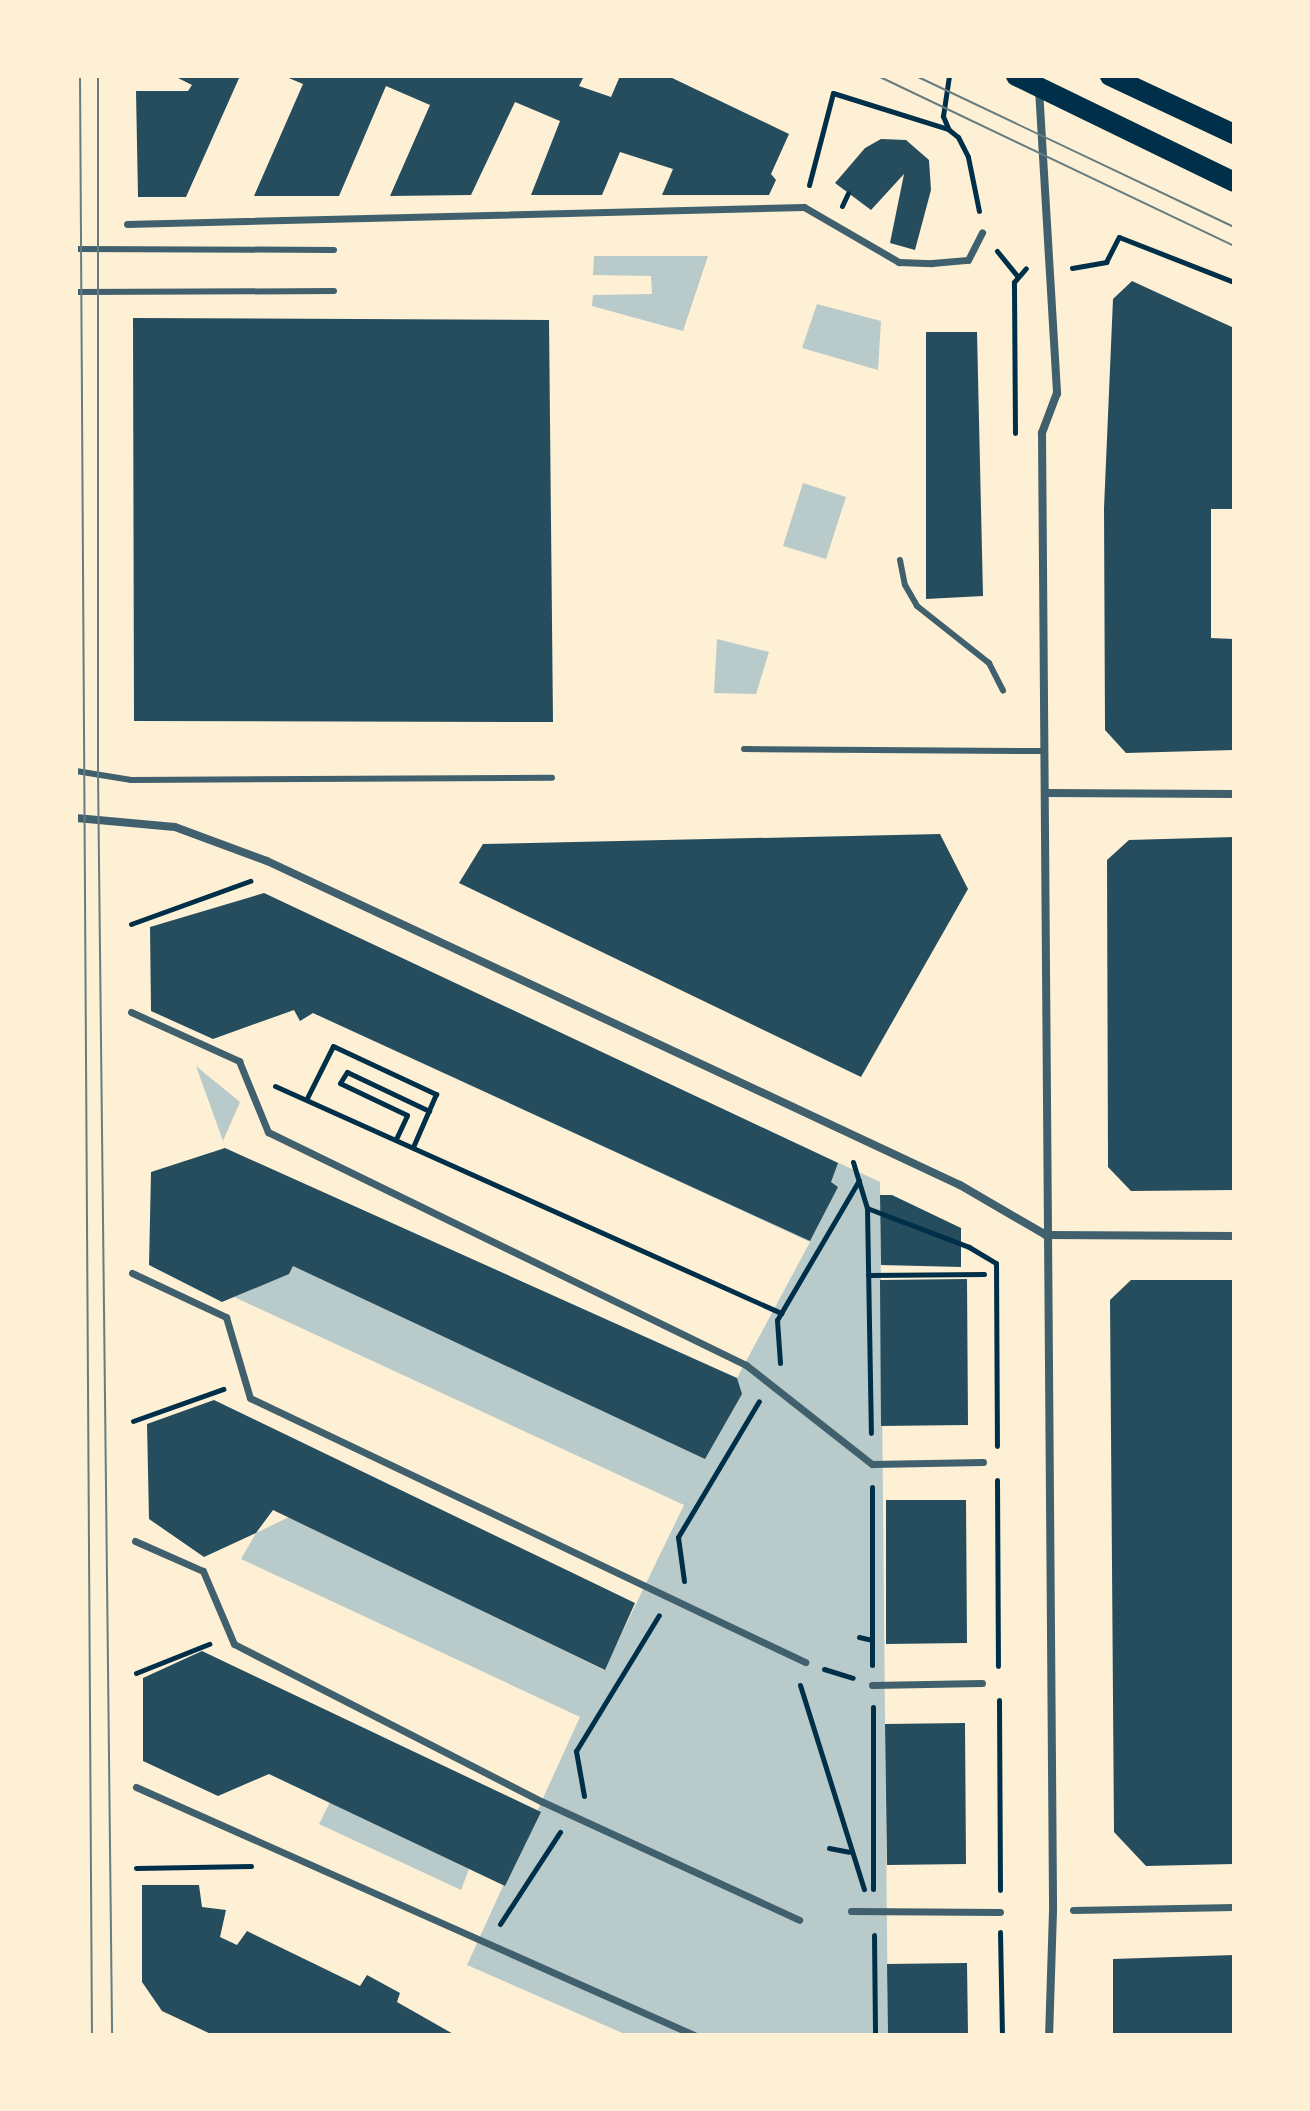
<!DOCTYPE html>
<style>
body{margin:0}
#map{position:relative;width:1310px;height:2111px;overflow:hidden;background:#fdf0d5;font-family:Overpass,sans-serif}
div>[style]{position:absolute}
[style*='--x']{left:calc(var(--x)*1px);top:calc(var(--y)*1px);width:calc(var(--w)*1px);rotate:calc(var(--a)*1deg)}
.green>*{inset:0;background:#b9caca}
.building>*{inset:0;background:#264d5e}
.path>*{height:5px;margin:-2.5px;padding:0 2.5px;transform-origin:2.5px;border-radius:2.5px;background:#003049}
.service>*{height:6px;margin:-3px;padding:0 3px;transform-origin:3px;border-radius:3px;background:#3f606c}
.pedestrian>*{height:7px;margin:-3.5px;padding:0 3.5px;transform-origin:3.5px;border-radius:3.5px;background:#3f606c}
.minor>*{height:8px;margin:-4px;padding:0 4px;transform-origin:4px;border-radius:4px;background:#3f606c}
.primary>*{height:20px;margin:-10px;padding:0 10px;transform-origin:10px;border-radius:10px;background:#003049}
.tram>*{height:2px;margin:-1px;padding:0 1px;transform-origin:1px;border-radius:1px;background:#657d81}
span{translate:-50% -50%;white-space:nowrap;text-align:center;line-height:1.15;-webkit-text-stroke:6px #fdf0d5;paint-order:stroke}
.frame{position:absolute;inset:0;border:78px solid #fdf0d5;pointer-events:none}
</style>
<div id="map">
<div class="green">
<div style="clip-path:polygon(594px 256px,708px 256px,683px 331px,592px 306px,593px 295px,652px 294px,651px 276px,593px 275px)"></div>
<div style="clip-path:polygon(817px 304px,881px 321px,878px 370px,802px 348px)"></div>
<div style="clip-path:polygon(803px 483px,846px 497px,826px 559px,783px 546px)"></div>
<div style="clip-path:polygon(717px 639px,769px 652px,756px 694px,714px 693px)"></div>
<div style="clip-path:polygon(350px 936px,880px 1182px,888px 2035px,627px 2035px,467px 1965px,580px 1717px,241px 1559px,256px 1533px,289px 1517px,604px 1670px,684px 1505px,234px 1297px,288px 1274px,293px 1266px,737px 1378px,810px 1242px,313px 1013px)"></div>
<div style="clip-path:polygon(196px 1066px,240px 1102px,223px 1141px)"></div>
<div style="clip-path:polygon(330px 1802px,469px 1869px,461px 1890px,319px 1824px)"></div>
</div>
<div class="building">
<div style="clip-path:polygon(174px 76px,240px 76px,186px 197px,138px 197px,136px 91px,188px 91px,192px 85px)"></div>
<div style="clip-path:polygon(284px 76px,584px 76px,579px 86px,611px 97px,620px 76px,668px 76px,789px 134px,771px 174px,776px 180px,769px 195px,662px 195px,673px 169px,620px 152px,602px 195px,531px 195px,560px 121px,515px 102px,471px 195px,390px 196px,430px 105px,386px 86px,339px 196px,254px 196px,303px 84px)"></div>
<div style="clip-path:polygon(881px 139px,906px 140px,929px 160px,931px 190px,915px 250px,890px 243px,904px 174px,871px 210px,835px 183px,865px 148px)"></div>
<div style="clip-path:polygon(1132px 281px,1234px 328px,1234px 509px,1211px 509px,1211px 638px,1234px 639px,1234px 750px,1126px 753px,1105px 730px,1104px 508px,1113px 299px)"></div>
<div style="clip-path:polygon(133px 318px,549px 320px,553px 722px,134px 721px)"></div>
<div style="clip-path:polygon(926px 332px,977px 332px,983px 596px,926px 599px)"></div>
<div style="clip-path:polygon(940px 834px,968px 889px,861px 1077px,459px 883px,483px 844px)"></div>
<div style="clip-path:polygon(1234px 837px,1234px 1190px,1131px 1191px,1108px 1167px,1107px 860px,1129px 840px)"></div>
<div style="clip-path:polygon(264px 893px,838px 1163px,831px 1182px,838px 1187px,810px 1241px,313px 1013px,300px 1021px,294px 1010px,213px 1039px,151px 1011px,150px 927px)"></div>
<div style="clip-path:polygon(225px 1148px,737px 1378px,742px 1394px,705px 1459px,293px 1266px,289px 1274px,222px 1302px,149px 1265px,151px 1172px)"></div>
<div style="clip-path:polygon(880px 1195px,892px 1195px,961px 1228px,961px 1267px,881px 1265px)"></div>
<div style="clip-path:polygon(967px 1279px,968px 1425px,881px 1426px,880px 1280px)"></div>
<div style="clip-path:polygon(1131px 1280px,1234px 1280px,1234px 1864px,1146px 1866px,1114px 1832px,1110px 1300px)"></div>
<div style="clip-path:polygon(214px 1400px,635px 1603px,605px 1670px,273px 1510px,256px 1533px,204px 1557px,149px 1519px,147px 1424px)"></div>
<div style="clip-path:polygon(886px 1500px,966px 1500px,967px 1643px,886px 1644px)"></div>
<div style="clip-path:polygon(202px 1651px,541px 1812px,505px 1886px,269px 1774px,218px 1796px,143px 1761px,143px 1678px)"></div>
<div style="clip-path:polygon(965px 1723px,966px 1864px,887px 1865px,885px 1724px)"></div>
<div style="clip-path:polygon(142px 1885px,199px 1885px,202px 1907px,226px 1910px,220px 1937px,237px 1945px,247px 1931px,360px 1986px,367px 1975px,400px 1993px,397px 2002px,455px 2035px,213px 2035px,162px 2011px,142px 1982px)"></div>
<div style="clip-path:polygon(1234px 1955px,1234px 2035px,1113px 2035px,1113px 1959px)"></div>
<div style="clip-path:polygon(967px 1963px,968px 2035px,888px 2035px,887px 1964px)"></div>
</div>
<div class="path">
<div style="--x:948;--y:128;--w:13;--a:-113"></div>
<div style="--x:943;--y:116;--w:40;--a:-81.5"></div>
<div style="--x:809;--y:185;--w:95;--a:-75.4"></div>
<div style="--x:833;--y:93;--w:121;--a:17.4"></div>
<div style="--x:948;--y:129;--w:13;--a:39"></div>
<div style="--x:958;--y:137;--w:22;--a:63"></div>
<div style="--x:968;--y:157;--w:55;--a:78.5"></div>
<div style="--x:842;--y:206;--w:14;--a:-65"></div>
<div style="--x:997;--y:251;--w:32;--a:51"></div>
<div style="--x:1072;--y:268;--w:35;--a:-10"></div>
<div style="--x:1106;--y:262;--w:28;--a:-63"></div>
<div style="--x:1119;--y:237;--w:123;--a:21.4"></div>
<div style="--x:1015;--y:433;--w:151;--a:-90.4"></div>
<div style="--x:1014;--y:282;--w:18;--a:-49"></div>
<div style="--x:131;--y:924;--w:127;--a:-19.9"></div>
<div style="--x:275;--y:1086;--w:555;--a:24.16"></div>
<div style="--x:307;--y:1098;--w:58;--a:-63.4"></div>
<div style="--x:333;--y:1046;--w:114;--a:25"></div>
<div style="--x:436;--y:1094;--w:58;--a:113.5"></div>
<div style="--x:396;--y:1139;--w:26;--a:-65"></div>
<div style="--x:407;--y:1115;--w:74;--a:-154.5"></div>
<div style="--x:340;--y:1083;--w:13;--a:-58"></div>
<div style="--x:347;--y:1072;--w:91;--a:25.4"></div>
<div style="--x:853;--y:1162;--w:48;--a:73.1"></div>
<div style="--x:867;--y:1208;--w:225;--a:89"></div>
<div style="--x:867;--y:1208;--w:109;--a:20.9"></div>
<div style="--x:969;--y:1247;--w:31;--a:31"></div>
<div style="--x:996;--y:1263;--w:183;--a:89.7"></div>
<div style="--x:868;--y:1275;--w:116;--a:-0.5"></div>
<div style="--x:780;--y:1363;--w:43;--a:-94"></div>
<div style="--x:777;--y:1320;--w:162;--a:-59.6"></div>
<div style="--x:133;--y:1421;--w:96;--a:-19.6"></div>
<div style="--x:997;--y:1480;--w:186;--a:89.7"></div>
<div style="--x:872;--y:1487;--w:178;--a:90"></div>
<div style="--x:684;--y:1581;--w:44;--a:-97.8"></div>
<div style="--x:678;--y:1537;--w:158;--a:-59.2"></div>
<div style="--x:859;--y:1637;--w:13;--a:13"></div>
<div style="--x:824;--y:1669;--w:30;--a:17"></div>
<div style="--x:136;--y:1673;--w:79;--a:-21.7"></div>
<div style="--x:800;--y:1685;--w:214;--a:72.6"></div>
<div style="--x:999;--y:1700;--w:190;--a:89.7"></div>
<div style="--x:873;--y:1707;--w:182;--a:90"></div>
<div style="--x:584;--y:1796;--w:46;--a:-100.1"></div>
<div style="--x:576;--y:1751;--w:159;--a:-58.6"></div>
<div style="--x:829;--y:1848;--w:20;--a:11"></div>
<div style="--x:136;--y:1868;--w:115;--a:-1"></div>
<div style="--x:500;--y:1924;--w:110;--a:-56.9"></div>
<div style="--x:1000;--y:1932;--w:103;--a:88.9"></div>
<div style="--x:874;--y:1935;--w:100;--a:89.4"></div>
</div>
<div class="service">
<div style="--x:76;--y:249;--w:258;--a:0.2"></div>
<div style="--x:76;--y:292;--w:258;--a:-0.2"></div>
<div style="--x:900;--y:560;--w:25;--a:79"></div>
<div style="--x:905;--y:585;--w:24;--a:60"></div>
<div style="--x:917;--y:606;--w:92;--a:38.4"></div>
<div style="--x:989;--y:663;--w:31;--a:63"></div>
<div style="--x:744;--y:749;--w:299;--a:0.4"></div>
<div style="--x:76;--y:771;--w:56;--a:9.3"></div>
<div style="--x:131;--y:780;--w:421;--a:-0.3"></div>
</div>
<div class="pedestrian">
<div style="--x:127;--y:224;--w:677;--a:-1.44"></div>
<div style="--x:804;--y:207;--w:110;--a:30.1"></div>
<div style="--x:899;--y:262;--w:33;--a:2"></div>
<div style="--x:932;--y:263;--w:36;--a:-5"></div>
<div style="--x:968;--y:260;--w:31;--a:-63"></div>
<div style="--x:131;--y:1012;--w:119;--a:24.4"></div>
<div style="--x:239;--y:1061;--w:77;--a:67.8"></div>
<div style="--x:268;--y:1132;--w:532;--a:25.99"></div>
<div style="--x:746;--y:1365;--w:160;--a:38.2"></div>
<div style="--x:872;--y:1464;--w:111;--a:-1"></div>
<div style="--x:132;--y:1273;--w:104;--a:25.1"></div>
<div style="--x:226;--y:1317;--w:84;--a:73.5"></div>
<div style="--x:250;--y:1398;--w:615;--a:25.44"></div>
<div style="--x:135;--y:1541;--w:74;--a:23.8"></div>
<div style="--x:203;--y:1571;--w:79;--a:67"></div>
<div style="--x:234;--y:1644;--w:347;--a:27.1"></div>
<div style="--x:543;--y:1802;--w:282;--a:24.7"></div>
<div style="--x:872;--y:1685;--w:110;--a:-1"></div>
<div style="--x:136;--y:1787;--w:611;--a:23.96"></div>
<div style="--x:1073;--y:1910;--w:161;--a:-1.1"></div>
<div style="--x:851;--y:1911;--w:149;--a:0.4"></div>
</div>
<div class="minor">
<div style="--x:1039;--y:89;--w:305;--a:86.6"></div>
<div style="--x:1057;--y:393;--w:43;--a:110.6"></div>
<div style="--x:1042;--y:433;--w:1478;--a:89.57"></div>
<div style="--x:1053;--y:1911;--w:124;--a:91.8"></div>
<div style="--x:1045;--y:793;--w:189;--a:0.3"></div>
<div style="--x:76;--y:818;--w:99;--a:5.2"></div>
<div style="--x:175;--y:827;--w:98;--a:20.3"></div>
<div style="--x:267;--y:861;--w:765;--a:25.06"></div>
<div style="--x:960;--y:1185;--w:99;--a:30.2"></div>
<div style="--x:1046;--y:1235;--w:188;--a:0.3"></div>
</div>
<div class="primary">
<div style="--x:1016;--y:76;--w:242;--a:25.9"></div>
<div style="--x:1110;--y:76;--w:137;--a:25.1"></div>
</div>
<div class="tram">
<div style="--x:80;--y:76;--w:1959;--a:89.65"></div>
<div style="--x:98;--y:76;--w:696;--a:90"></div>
<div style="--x:98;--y:772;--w:1263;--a:89.36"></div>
<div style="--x:878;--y:76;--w:395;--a:25.5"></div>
<div style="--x:916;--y:76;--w:352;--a:25.4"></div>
</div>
<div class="frame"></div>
</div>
